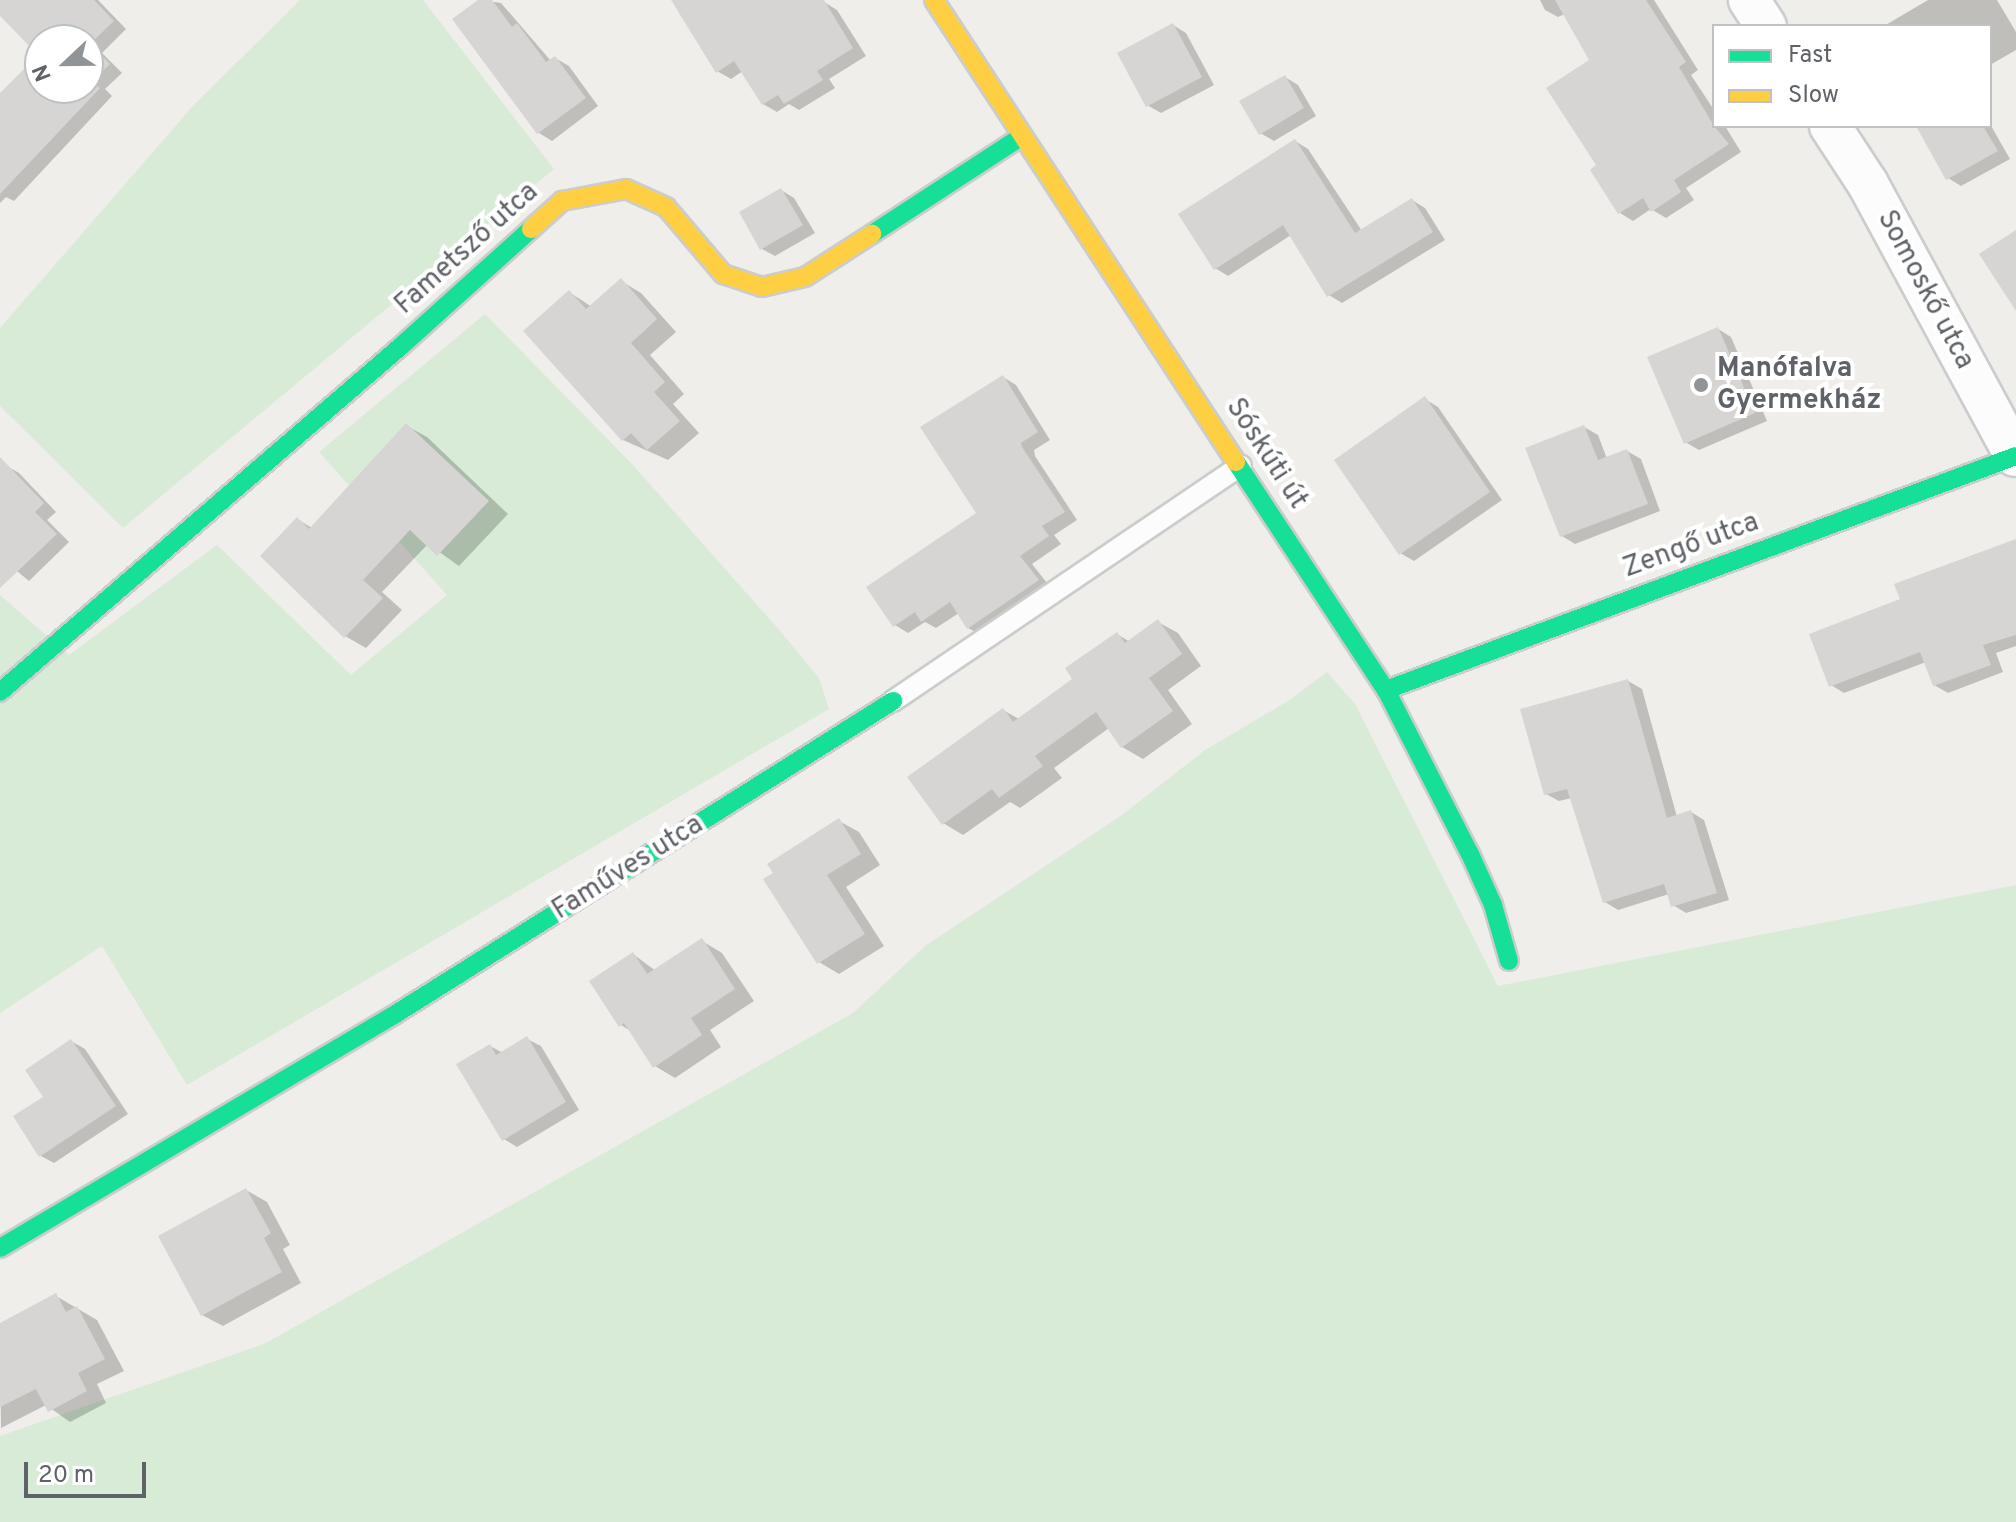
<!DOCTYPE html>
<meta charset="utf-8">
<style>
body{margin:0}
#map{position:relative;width:2016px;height:1522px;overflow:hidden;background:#efeeea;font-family:Overpass,sans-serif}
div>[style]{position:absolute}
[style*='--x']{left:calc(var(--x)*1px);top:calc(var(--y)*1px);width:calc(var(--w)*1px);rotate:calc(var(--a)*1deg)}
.green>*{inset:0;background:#d8ebd6}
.shadow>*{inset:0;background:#0003}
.building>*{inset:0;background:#d6d5d3}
.roads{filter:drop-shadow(2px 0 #cbcccc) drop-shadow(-2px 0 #cbcccc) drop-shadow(0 2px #cbcccc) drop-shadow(0 -2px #cbcccc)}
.lane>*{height:20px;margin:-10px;padding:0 10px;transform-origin:10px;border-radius:10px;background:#fdfcfc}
.street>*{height:40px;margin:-20px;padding:0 20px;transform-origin:20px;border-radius:20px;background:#fdfcfc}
.fast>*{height:18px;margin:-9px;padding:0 9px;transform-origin:9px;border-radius:9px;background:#16e098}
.slow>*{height:18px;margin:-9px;padding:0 9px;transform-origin:9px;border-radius:9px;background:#ffcf43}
.dots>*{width:22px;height:22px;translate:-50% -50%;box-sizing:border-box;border:4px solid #fff;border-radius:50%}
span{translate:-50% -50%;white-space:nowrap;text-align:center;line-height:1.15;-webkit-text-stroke:8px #fff;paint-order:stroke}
.street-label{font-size:28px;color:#5f6368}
.poi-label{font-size:28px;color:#5f6368;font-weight:700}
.left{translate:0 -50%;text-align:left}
.legend{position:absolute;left:1712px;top:24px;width:280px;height:104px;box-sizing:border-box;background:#fff;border:2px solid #bfc1c3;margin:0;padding:10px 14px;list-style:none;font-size:24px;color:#5f6368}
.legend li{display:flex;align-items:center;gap:16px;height:40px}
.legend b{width:40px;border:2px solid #bfc1c3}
.north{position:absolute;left:24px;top:24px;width:80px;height:80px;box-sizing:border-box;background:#fff;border:2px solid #bfc1c3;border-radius:50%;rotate:248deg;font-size:22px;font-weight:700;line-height:32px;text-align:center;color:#5f6368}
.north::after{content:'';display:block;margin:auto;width:28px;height:36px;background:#919496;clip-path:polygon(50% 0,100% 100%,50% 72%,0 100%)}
.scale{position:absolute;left:24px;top:1462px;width:122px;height:36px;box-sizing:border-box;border:4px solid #5f6368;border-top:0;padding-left:10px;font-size:24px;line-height:28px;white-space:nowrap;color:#5f6368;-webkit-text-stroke:6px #fff;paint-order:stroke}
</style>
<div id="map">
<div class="green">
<div style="clip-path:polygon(300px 0,423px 0,554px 169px,123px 528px,0 406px,0 328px,192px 107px)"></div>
<div style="clip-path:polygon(485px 314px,632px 464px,782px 633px,819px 678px,829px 709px,187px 1085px,102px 946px,0 1013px,0 595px,69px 655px,217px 545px,351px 675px,447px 595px,319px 452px)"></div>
<div style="clip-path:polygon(1327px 672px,1355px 704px,1498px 986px,2016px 885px,2016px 1522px,0 1522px,0 1436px,264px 1344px,853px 1013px,925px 946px,1122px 815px,1205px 750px,1288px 701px)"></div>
</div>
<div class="shadow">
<div style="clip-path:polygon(0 0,98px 0,126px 29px,102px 53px,122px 73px,105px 89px,112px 96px,14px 201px,6px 197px,0 203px,0 96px,40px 55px,40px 88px,88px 88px,88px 40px,40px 40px,40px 54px,0 13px)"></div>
<div style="clip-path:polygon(481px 0,501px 3px,551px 61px,555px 58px,569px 66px,598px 106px,552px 141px,539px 133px,454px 19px)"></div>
<div style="clip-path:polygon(681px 0,824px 2px,837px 10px,866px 56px,829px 79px,835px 88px,799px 110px,789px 104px,777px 112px,763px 104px,743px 71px,731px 79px,717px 71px)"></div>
<div style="clip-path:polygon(1540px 0,1654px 0,1698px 70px,1691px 75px,1714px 110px,1714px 126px,1725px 126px,1741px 152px,1686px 188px,1694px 200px,1666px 218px,1651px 209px,1633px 221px,1620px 213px,1599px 166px,1591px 61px,1565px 14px,1558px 17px,1545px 10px)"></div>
<div style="clip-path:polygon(1928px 0,1997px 0,2016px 32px,2016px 50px,1990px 65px,1990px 26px,1884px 26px)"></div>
<div style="clip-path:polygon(1173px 25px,1186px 33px,1214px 85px,1161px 113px,1147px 105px)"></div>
<div style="clip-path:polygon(1285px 77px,1298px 85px,1316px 116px,1274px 141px,1260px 133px)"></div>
<div style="clip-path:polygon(1990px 124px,2010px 159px,1961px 186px,1948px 178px,1918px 126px)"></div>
<div style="clip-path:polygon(1295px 141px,1308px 149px,1362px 231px,1412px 200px,1425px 208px,1445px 240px,1342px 303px,1329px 295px,1291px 235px,1228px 276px,1215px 268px)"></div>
<div style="clip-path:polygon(781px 190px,794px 198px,815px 233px,775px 256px,762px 249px)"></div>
<div style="clip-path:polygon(621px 281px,641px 293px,676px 332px,650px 355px,684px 394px,673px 404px,699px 433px,668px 460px,623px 440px,569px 292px,592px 307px)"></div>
<div style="clip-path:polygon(1718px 329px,1731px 337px,1767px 421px,1699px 450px,1685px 442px)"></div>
<div style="clip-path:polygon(1003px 377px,1016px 385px,1050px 440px,1034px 450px,1035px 456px,1077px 520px,1054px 535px,1061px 544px,1032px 564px,1051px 588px,981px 635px,968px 628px,959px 613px,936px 628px,925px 622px,908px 633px,895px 625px,978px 514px)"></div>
<div style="clip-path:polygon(1425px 399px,1438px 407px,1502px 500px,1414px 561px,1400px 553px)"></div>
<div style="clip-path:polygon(407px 426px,427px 437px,508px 514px,459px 566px,428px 544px,382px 592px,402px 610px,366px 648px,345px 636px,297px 519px,312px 528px)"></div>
<div style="clip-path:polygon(1584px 427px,1598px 435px,1607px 459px,1627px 451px,1641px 459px,1660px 511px,1575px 544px,1562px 536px)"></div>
<div style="clip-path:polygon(5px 465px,19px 473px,56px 512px,47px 520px,69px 542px,29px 581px,0 557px,0 470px)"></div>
<div style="clip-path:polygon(2016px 541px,2016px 646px,1996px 653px,2003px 672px,1948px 693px,1934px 685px,1926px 662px,1844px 693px,1831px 685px,1903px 600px)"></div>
<div style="clip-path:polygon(1158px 622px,1178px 633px,1201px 666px,1168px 690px,1192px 724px,1143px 759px,1122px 747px,1109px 728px,1054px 768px,1062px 778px,1020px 808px,1010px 802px,963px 835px,943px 823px,1003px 710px,1019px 719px,1075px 679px,1117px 634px,1130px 642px)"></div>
<div style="clip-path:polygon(1628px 681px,1642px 689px,1677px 817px,1691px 812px,1704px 820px,1729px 900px,1686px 913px,1673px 905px,1669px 894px,1618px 910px,1605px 902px,1572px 798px,1559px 801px,1546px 794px)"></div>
<div style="clip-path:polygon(839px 821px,859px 832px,880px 865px,846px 887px,884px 946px,839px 974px,819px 962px,766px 879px)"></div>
<div style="clip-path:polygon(702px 941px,722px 953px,754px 1001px,710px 1030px,721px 1047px,675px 1078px,655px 1066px,632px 1032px,621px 1025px,633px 954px,656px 971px)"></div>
<div style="clip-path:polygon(527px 1039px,541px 1046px,579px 1110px,517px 1147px,504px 1139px,490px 1046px,503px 1053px)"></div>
<div style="clip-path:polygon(71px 1041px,85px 1049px,128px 1114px,54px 1163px,41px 1156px,46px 1098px)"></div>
<div style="clip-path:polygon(246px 1190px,267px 1202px,290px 1245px,283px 1249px,301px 1283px,223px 1326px,202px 1315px)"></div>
<div style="clip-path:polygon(56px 1296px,97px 1320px,124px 1371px,97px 1384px,106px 1403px,70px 1422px,46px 1405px,1px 1428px,0 1325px)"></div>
</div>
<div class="building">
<div style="clip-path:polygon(evenodd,0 0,94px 0,114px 21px,90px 44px,110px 64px,93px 81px,100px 88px,0 194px,0 93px,38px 55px,0 16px,0 0,40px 40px,88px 40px,88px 88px,40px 88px,40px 40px)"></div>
<div style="clip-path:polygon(478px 0,492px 0,512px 27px,517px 23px,546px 62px,555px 56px,586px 98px,537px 134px,452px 19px)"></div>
<div style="clip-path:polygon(671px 0,824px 0,853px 48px,817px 71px,823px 80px,784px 104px,778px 95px,762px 105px,734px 61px,716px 73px)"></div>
<div style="clip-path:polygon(1555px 0,1646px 0,1686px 62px,1679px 67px,1714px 126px,1729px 144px,1674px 180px,1681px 192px,1651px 212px,1643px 198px,1618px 214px,1590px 170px,1596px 165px,1546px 88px,1589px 60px)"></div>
<div style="clip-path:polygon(1173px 23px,1202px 77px,1146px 107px,1117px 53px)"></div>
<div style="clip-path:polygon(1285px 75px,1304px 108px,1259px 135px,1239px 101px)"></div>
<div style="clip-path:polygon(1916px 126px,1983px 126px,1998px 151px,1946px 180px)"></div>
<div style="clip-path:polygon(1295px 139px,1355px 233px,1412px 198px,1433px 232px,1327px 297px,1283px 225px,1214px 270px,1178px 214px)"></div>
<div style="clip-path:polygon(781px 188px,803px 225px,760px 250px,739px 212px)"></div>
<div style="clip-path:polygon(2016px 230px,2016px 311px,1979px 254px)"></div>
<div style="clip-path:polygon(621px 278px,657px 319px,631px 343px,665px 382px,654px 392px,680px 421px,647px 450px,631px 433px,622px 441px,523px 331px,569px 290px,586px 309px)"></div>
<div style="clip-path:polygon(1718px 327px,1755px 413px,1684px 444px,1647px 357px)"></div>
<div style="clip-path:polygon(1003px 375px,1038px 432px,1021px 443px,1022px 447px,1065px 512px,1042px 526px,1049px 536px,1020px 556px,1039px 580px,967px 629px,950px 602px,921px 622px,915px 612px,893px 627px,866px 587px,976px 513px,920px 427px)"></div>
<div style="clip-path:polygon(1425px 396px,1490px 492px,1399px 555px,1334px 460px)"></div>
<div style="clip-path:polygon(406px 423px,489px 501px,437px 556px,410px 530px,363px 580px,383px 598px,344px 638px,260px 556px,297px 517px,309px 529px)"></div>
<div style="clip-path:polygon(1584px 425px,1598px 460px,1627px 449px,1648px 504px,1560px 537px,1525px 448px)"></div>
<div style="clip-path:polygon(0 457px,44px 503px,35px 512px,57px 534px,0 588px)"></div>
<div style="clip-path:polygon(2016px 539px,2016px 635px,1983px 645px,1991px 665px,1933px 686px,1920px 652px,1829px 687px,1809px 634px,1900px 599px,1894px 584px)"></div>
<div style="clip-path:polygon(1158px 619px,1182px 654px,1149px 678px,1173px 711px,1121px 748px,1096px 712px,1035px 756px,1043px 766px,999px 798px,992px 789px,942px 825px,907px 777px,1003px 708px,1013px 722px,1072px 679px,1065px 668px,1117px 632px,1125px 643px)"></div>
<div style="clip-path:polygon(1628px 679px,1667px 818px,1691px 810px,1717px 893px,1671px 907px,1664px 884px,1603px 903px,1567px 789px,1544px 795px,1520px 709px)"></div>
<div style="clip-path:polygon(839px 818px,861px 854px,827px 875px,865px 934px,817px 964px,763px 879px,773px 873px,767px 864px)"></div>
<div style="clip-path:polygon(702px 938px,735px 989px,691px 1018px,702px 1035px,653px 1068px,624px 1023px,619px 1027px,589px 981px,633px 952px,647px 974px)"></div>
<div style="clip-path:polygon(527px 1036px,566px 1102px,502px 1141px,456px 1064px,490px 1044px,496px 1055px)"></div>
<div style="clip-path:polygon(71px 1039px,116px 1106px,39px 1157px,13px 1116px,43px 1097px,25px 1070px)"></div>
<div style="clip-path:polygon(246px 1188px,271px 1233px,264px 1238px,282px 1272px,201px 1316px,158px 1236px)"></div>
<div style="clip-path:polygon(56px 1293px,66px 1312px,77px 1306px,105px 1359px,78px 1373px,87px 1391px,48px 1412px,36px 1389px,0 1407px,0 1323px)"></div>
</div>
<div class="roads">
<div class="lane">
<div style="--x:893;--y:701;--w:420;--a:-34.1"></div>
</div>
<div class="street">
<div style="--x:1749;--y:0;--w:31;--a:57"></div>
<div style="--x:1830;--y:126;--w:69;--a:56.8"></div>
<div style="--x:1868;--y:184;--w:309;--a:61.6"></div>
</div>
<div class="fast">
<div style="--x:872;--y:234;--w:178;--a:-33.1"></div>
<div style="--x:1236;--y:462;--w:273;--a:56.7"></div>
<div style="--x:1386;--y:690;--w:184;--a:62.9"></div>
<div style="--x:1470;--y:854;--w:56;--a:65.7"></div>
<div style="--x:1493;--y:905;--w:58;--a:74.1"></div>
<div style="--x:1386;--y:690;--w:672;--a:-20.38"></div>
<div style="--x:0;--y:692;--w:528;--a:-40.78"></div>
<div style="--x:400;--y:347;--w:176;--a:-42"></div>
<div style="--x:0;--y:1248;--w:458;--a:-30.6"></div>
<div style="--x:394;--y:1015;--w:590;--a:-32.18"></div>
</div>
<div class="slow">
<div style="--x:934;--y:0;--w:552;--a:56.83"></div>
<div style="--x:531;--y:229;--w:42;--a:-42.1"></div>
<div style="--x:562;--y:201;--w:65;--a:-10.6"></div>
<div style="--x:626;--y:189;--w:44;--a:24.2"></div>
<div style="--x:666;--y:207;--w:88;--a:49.6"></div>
<div style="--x:723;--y:274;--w:41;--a:18.4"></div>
<div style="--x:762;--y:287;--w:44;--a:-13.1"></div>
<div style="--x:805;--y:277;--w:80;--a:-32.7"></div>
</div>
</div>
<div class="dots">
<div style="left:1701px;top:385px;background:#919496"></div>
</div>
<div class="street-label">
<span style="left:467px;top:249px;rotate:-42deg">Fametsző utca</span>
<span style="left:1925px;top:290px;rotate:62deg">Somoskő utca</span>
<span style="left:1266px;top:454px;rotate:57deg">Sóskúti út</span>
<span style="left:1691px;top:546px;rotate:-20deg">Zengő utca</span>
<span style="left:628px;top:868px;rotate:-32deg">Faműves utca</span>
</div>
<div class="poi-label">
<span class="left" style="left:1717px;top:385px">Manófalva<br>Gyermekház</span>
</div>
<ul class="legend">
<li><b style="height:10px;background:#16e098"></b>Fast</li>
<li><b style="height:10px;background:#ffcf43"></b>Slow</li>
</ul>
<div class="north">N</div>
<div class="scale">20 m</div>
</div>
